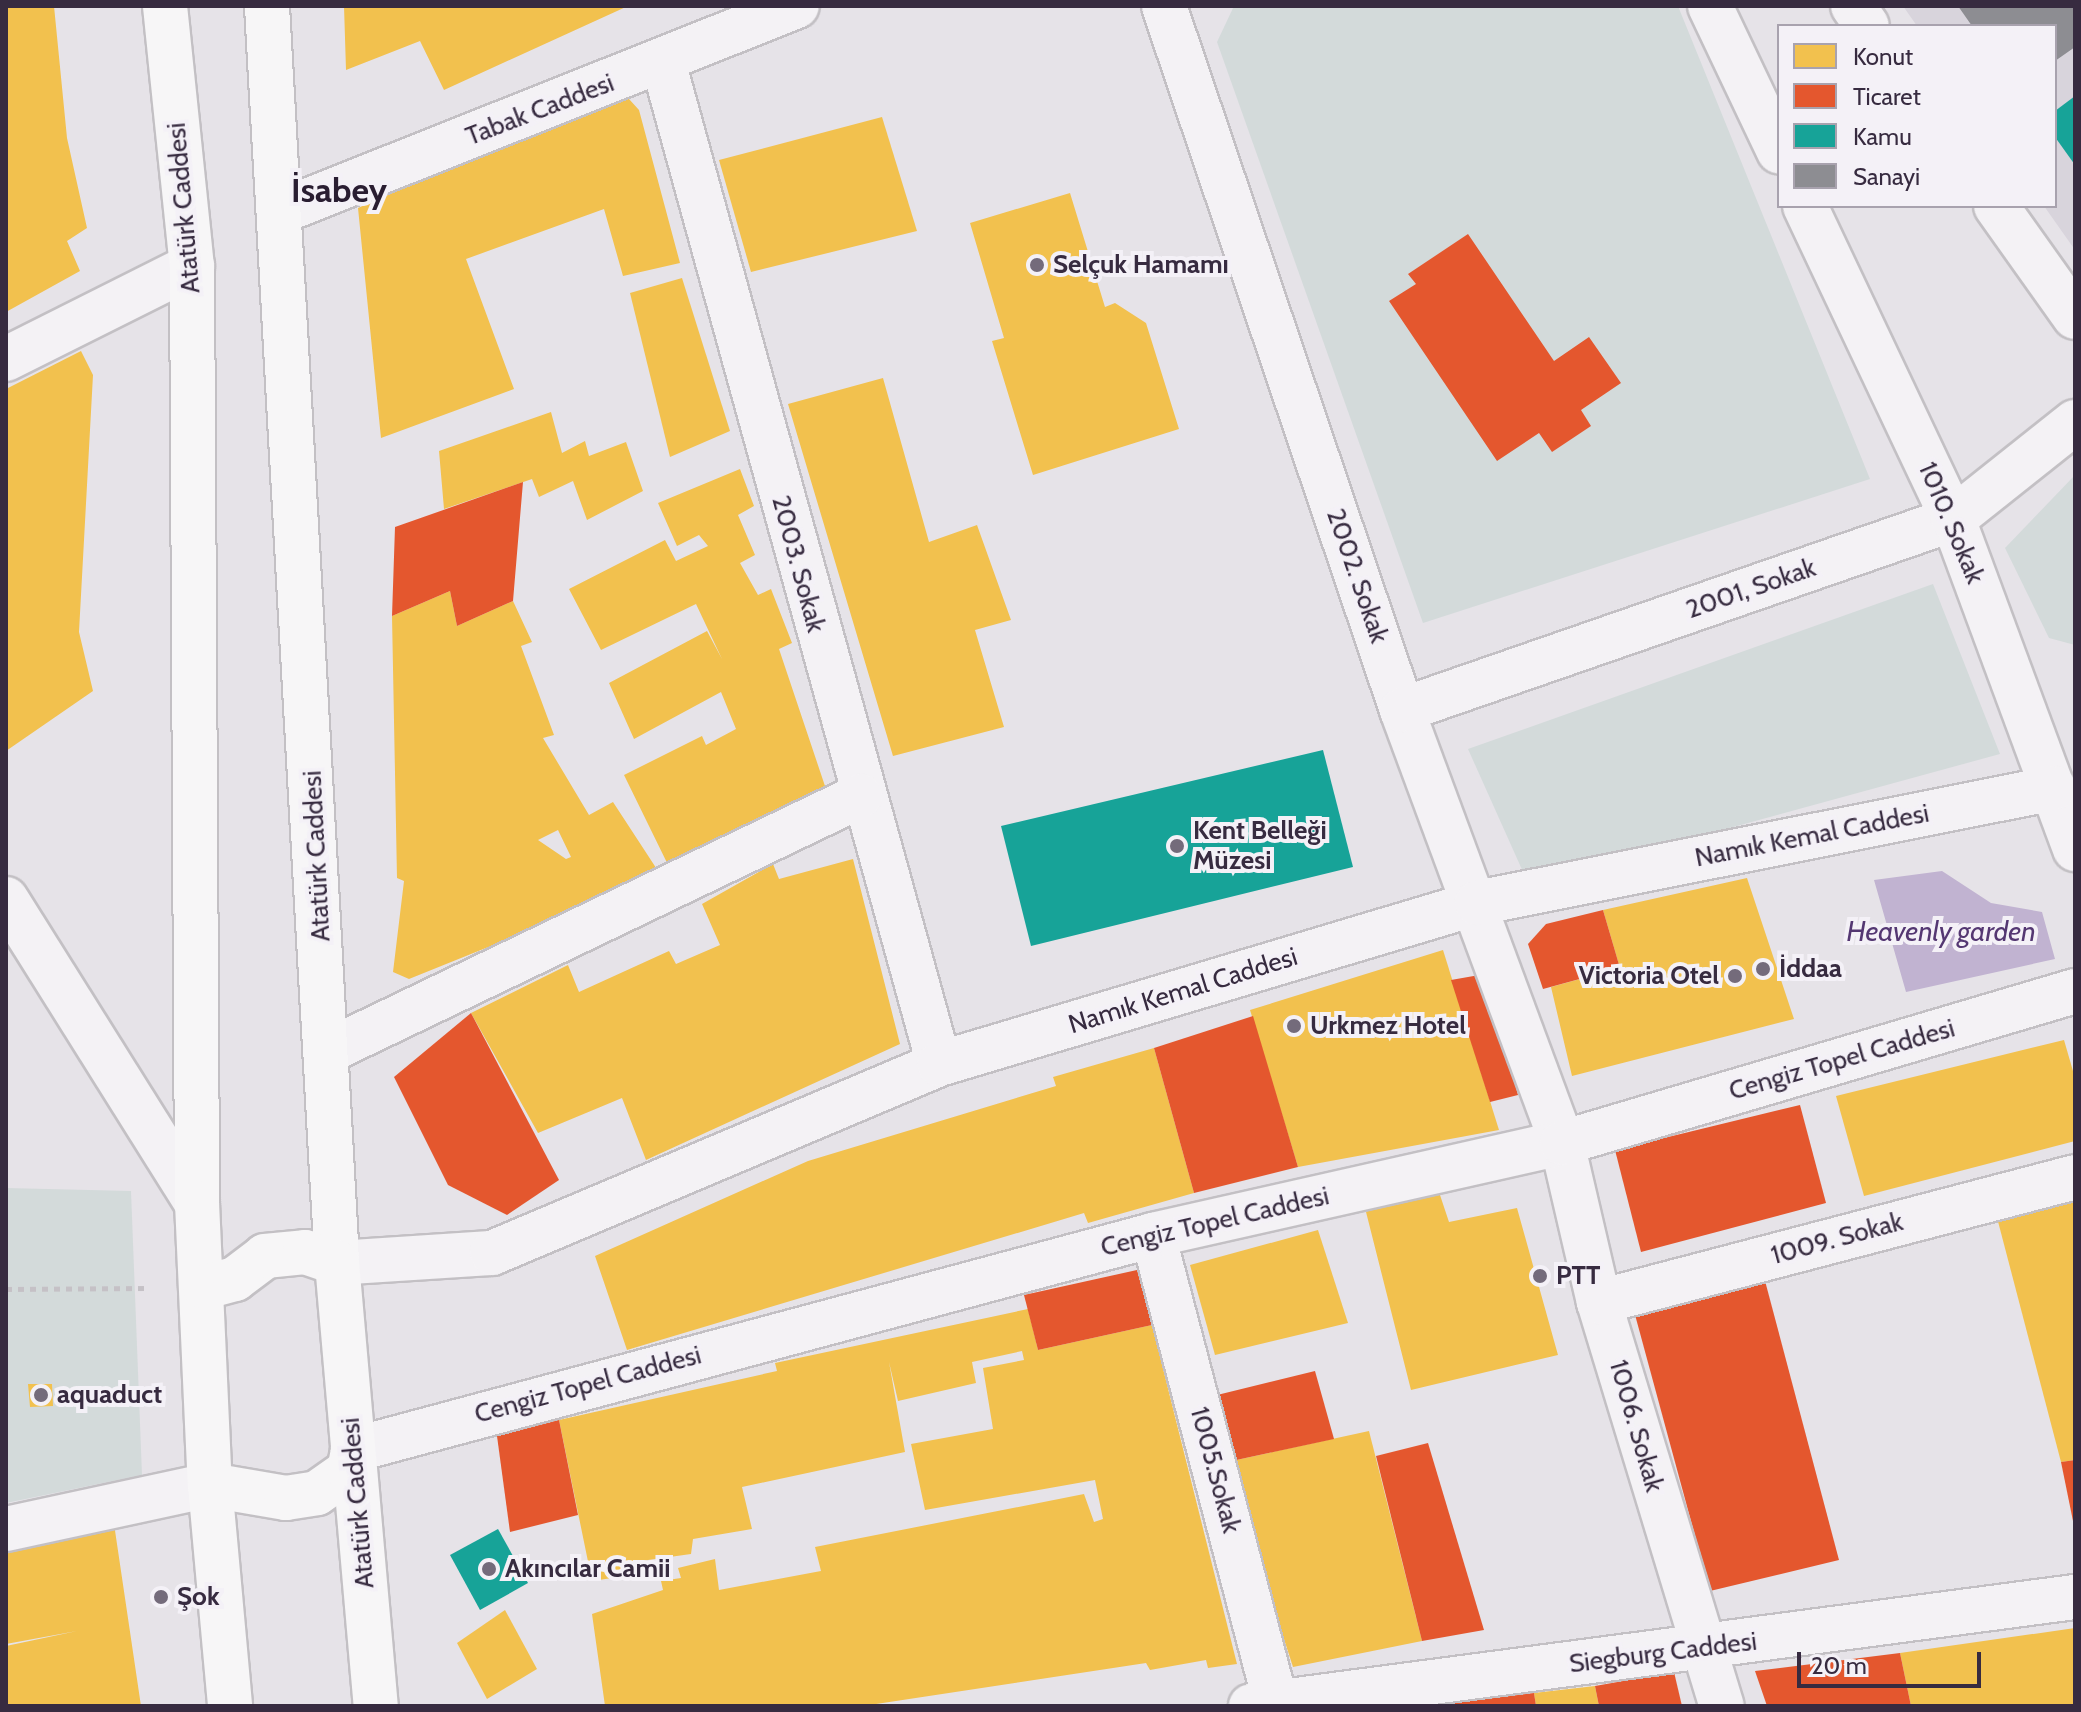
<!DOCTYPE html>
<meta charset="utf-8">
<style>
body{margin:0}
#map{position:relative;width:2081px;height:1712px;overflow:hidden;background:#e6e3e8;font-family:Cabin,sans-serif}
div>[style]{position:absolute}
[style*='--x']{left:calc(var(--x)*1px);top:calc(var(--y)*1px);width:calc(var(--w)*1px);rotate:calc(var(--a)*1deg)}
.built>*{inset:0;background:#d8d4dc}
.green>*{inset:0;background:#d3dada}
.water>*{inset:0;background:#c1b3d1}
.homes>*{inset:0;background:#f2c14e}
.shops>*{inset:0;background:#e4572e}
.public>*{inset:0;background:#17a398}
.industry>*{inset:0;background:#8d8d92}
.path>*{height:5px;margin-top:-2.5px;transform-origin:0;background:repeating-linear-gradient(90deg,#c5c1c6 0 6px,transparent 0 12px)}
.roads{filter:drop-shadow(2px 0 #c3c0c4) drop-shadow(-2px 0 #c3c0c4) drop-shadow(0 2px #c3c0c4) drop-shadow(0 -2px #c3c0c4)}
.minor>*{height:44px;margin:-22px;padding:0 22px;transform-origin:22px;border-radius:22px;background:#f4f2f5}
.highway>*{height:44px;margin:-22px;padding:0 22px;transform-origin:22px;border-radius:22px;background:#f7f6f7}
.dots>*{width:22px;height:22px;translate:-50% -50%;box-sizing:border-box;border:4px solid #f4f1f7;border-radius:50%}
span{translate:-50% -50%;white-space:nowrap;text-align:center;line-height:1.15;-webkit-text-stroke:8px #f4f1f7;paint-order:stroke}
.street-label{font-size:26px;color:#372b40}
.poi-label{font-size:26px;color:#372b40;font-weight:700}
.left{translate:0 -50%;text-align:left}
.right{translate:-100% -50%;text-align:right}
.water-label{font-size:28px;color:#543772;font-style:italic}
.district-label{font-size:34px;color:#291d31;font-weight:700}
.frame{position:absolute;inset:0;border:8px solid #372b40;pointer-events:none}
.legend{position:absolute;left:1777px;top:24px;width:280px;height:184px;box-sizing:border-box;background:#f4f1f7;border:2px solid #a8a2ae;margin:0;padding:10px 14px;list-style:none;font-size:24px;color:#372b40}
.legend li{display:flex;align-items:center;gap:16px;height:40px}
.legend b{width:40px;border:2px solid #a8a2ae}
.scale{position:absolute;left:1797px;top:1652px;width:184px;height:36px;box-sizing:border-box;border:4px solid #372b40;border-top:0;padding-left:10px;font-size:24px;line-height:28px;white-space:nowrap;color:#372b40;-webkit-text-stroke:6px #f4f1f7;paint-order:stroke}
</style>
<div id="map">
<div class="built">
<div style="clip-path:polygon(1903px 6px,2075px 6px,2075px 250px,2044px 206px,2055px 206px,2055px 26px,1917px 26px)"></div>
</div>
<div class="green">
<div style="clip-path:polygon(1234px 6px,1678px 6px,1870px 479px,1423px 623px,1217px 42px)"></div>
<div style="clip-path:polygon(2075px 475px,2075px 645px,2049px 638px,2005px 548px)"></div>
<div style="clip-path:polygon(1933px 584px,2000px 754px,1528px 883px,1468px 749px)"></div>
<div style="clip-path:polygon(6px 1188px,131px 1191px,142px 1475px,6px 1503px)"></div>
</div>
<div class="water">
<div style="clip-path:polygon(1942px 871px,1991px 903px,2042px 912px,2055px 959px,1906px 992px,1874px 880px)"></div>
</div>
<div class="homes">
<div style="clip-path:polygon(6px 6px,54px 6px,67px 138px,87px 228px,67px 241px,80px 271px,6px 312px)"></div>
<div style="clip-path:polygon(344px 6px,628px 6px,444px 90px,420px 41px,346px 70px)"></div>
<div style="clip-path:polygon(611px 99px,629px 99px,639px 110px,680px 263px,623px 276px,604px 209px,466px 259px,514px 389px,381px 438px,358px 208px)"></div>
<div style="clip-path:polygon(882px 117px,917px 231px,751px 272px,719px 160px)"></div>
<div style="clip-path:polygon(1070px 193px,1105px 307px,1115px 303px,1146px 323px,1179px 429px,1033px 475px,992px 341px,1004px 338px,970px 223px)"></div>
<div style="clip-path:polygon(682px 278px,730px 431px,670px 457px,630px 293px)"></div>
<div style="clip-path:polygon(81px 351px,93px 375px,79px 632px,93px 691px,6px 751px,6px 389px)"></div>
<div style="clip-path:polygon(883px 378px,929px 542px,977px 525px,1011px 620px,975px 630px,1004px 727px,893px 756px,788px 404px)"></div>
<div style="clip-path:polygon(551px 412px,562px 453px,585px 441px,589px 456px,626px 442px,643px 491px,587px 520px,573px 481px,539px 497px,532px 479px,444px 509px,439px 451px)"></div>
<div style="clip-path:polygon(740px 469px,754px 506px,738px 515px,755px 555px,740px 563px,758px 595px,771px 589px,792px 643px,779px 649px,828px 795px,672px 873px,624px 775px,702px 736px,706px 745px,736px 729px,721px 692px,634px 739px,609px 683px,707px 631px,722px 659px,696px 604px,601px 650px,569px 589px,665px 540px,676px 561px,708px 546px,699px 535px,677px 546px,658px 503px)"></div>
<div style="clip-path:polygon(evenodd,450px 591px,457px 626px,513px 601px,532px 642px,521px 646px,554px 735px,543px 738px,589px 815px,613px 802px,662px 877px,409px 979px,393px 972px,404px 881px,397px 878px,392px 616px,450px 591px,558px 830px,571px 857px,566px 859px,538px 840px,558px 830px)"></div>
<div style="clip-path:polygon(853px 859px,900px 1044px,646px 1160px,622px 1098px,538px 1133px,471px 1013px,568px 965px,579px 992px,669px 951px,676px 964px,720px 945px,702px 904px,773px 864px,779px 879px)"></div>
<div style="clip-path:polygon(1747px 878px,1794px 1019px,1572px 1076px,1551px 987px,1620px 968px,1603px 910px)"></div>
<div style="clip-path:polygon(1443px 950px,1499px 1130px,1298px 1167px,1250px 1010px)"></div>
<div style="clip-path:polygon(2064px 1040px,2075px 1078px,2075px 1141px,1864px 1196px,1836px 1096px)"></div>
<div style="clip-path:polygon(1154px 1048px,1194px 1193px,1088px 1223px,1084px 1213px,627px 1350px,595px 1256px,808px 1161px,1056px 1086px,1053px 1077px)"></div>
<div style="clip-path:polygon(1437px 1186px,1449px 1222px,1517px 1208px,1558px 1355px,1411px 1390px,1364px 1204px)"></div>
<div style="clip-path:polygon(2075px 1192px,2075px 1460px,2061px 1462px,1995px 1210px)"></div>
<div style="clip-path:polygon(1318px 1230px,1348px 1323px,1215px 1355px,1190px 1265px)"></div>
<div style="clip-path:polygon(1028px 1309px,1038px 1350px,1152px 1325px,1237px 1664px,1208px 1668px,1206px 1660px,1150px 1670px,1146px 1663px,863px 1706px,605px 1706px,592px 1614px,663px 1590px,661px 1581px,681px 1578px,678px 1568px,715px 1559px,719px 1590px,821px 1571px,815px 1547px,1084px 1494px,1094px 1522px,1103px 1519px,1095px 1480px,925px 1510px,911px 1444px,993px 1429px,983px 1368px,1024px 1360px,1022px 1351px,972px 1362px,976px 1383px,898px 1401px,889px 1362px,905px 1452px,742px 1487px,752px 1529px,693px 1539px,691px 1554px,641px 1561px,639px 1574px,592px 1581px,559px 1420px,777px 1371px,775px 1363px)"></div>
<div style="clip-path:polygon(28px 1384px,52px 1384px,53px 1406px,30px 1407px)"></div>
<div style="clip-path:polygon(1369px 1431px,1422px 1641px,1293px 1667px,1227px 1462px)"></div>
<div style="clip-path:polygon(113px 1517px,141px 1706px,6px 1706px,6px 1646px,77px 1631px,6px 1644px,6px 1543px)"></div>
<div style="clip-path:polygon(505px 1610px,537px 1669px,487px 1699px,457px 1643px)"></div>
<div style="clip-path:polygon(2075px 1628px,2075px 1706px,1911px 1706px,1900px 1653px)"></div>
<div style="clip-path:polygon(1595px 1686px,1599px 1706px,1536px 1706px,1534px 1693px)"></div>
</div>
<div class="shops">
<div style="clip-path:polygon(1468px 234px,1554px 361px,1589px 337px,1621px 383px,1581px 410px,1591px 426px,1552px 452px,1539px 433px,1497px 461px,1389px 301px,1416px 284px,1408px 274px)"></div>
<div style="clip-path:polygon(523px 482px,513px 601px,457px 626px,450px 591px,392px 616px,395px 527px)"></div>
<div style="clip-path:polygon(1603px 910px,1620px 968px,1543px 989px,1528px 944px,1546px 924px)"></div>
<div style="clip-path:polygon(1485px 974px,1518px 1095px,1490px 1102px,1451px 980px)"></div>
<div style="clip-path:polygon(471px 1013px,559px 1180px,507px 1215px,448px 1185px,394px 1077px)"></div>
<div style="clip-path:polygon(1253px 1016px,1298px 1167px,1194px 1193px,1154px 1048px)"></div>
<div style="clip-path:polygon(1800px 1105px,1826px 1203px,1641px 1252px,1615px 1150px)"></div>
<div style="clip-path:polygon(1137px 1270px,1152px 1325px,1038px 1350px,1024px 1295px)"></div>
<div style="clip-path:polygon(1764px 1277px,1839px 1560px,1710px 1591px,1634px 1311px)"></div>
<div style="clip-path:polygon(1315px 1371px,1334px 1439px,1227px 1462px,1209px 1397px)"></div>
<div style="clip-path:polygon(559px 1420px,578px 1515px,510px 1532px,497px 1436px)"></div>
<div style="clip-path:polygon(1428px 1443px,1484px 1630px,1422px 1641px,1376px 1456px)"></div>
<div style="clip-path:polygon(2075px 1460px,2075px 1526px,2074px 1526px,2061px 1462px)"></div>
<div style="clip-path:polygon(1900px 1653px,1911px 1706px,1767px 1706px,1755px 1671px)"></div>
<div style="clip-path:polygon(1674px 1672px,1682px 1706px,1599px 1706px,1595px 1686px)"></div>
<div style="clip-path:polygon(1534px 1693px,1536px 1706px,1447px 1706px,1446px 1704px)"></div>
</div>
<div class="public">
<div style="clip-path:polygon(2075px 96px,2075px 165px,2055px 137px,2055px 111px)"></div>
<div style="clip-path:polygon(1323px 750px,1353px 867px,1031px 946px,1001px 826px)"></div>
<div style="clip-path:polygon(498px 1529px,528px 1583px,480px 1610px,450px 1555px)"></div>
</div>
<div class="industry">
<div style="clip-path:polygon(1958px 6px,2075px 6px,2075px 47px,2055px 61px,2055px 26px,1972px 26px)"></div>
</div>
<div class="path">
<div style="--x:6;--y:1289;--w:143;--a:-0.4"></div>
</div>
<div class="roads">
<div class="minor">
<div style="--x:1164;--y:6;--w:743;--a:71.32"></div>
<div style="--x:1402;--y:710;--w:462;--a:69.7"></div>
<div style="--x:1562;--y:1143;--w:163;--a:76.9"></div>
<div style="--x:1599;--y:1302;--w:422;--a:73.1"></div>
<div style="--x:1710;--y:6;--w:161;--a:64.6"></div>
<div style="--x:1853;--y:6;--w:24;--a:55"></div>
<div style="--x:663;--y:62;--w:1039;--a:74.6"></div>
<div style="--x:1805;--y:206;--w:346;--a:64.7"></div>
<div style="--x:1953;--y:519;--w:352;--a:69.7"></div>
<div style="--x:1996;--y:206;--w:136;--a:54.6"></div>
<div style="--x:282;--y:211;--w:554;--a:-21.71"></div>
<div style="--x:6;--y:359;--w:208;--a:-26.6"></div>
<div style="--x:1402;--y:710;--w:583;--a:-19.12"></div>
<div style="--x:1953;--y:519;--w:156;--a:-38.5"></div>
<div style="--x:6;--y:899;--w:359;--a:57.9"></div>
<div style="--x:328;--y:1051;--w:590;--a:-25.61"></div>
<div style="--x:1153;--y:1235;--w:487;--a:75.3"></div>
<div style="--x:337;--y:1263;--w:155;--a:-3.7"></div>
<div style="--x:492;--y:1253;--w:485;--a:-22.9"></div>
<div style="--x:939;--y:1064;--w:562;--a:-16.66"></div>
<div style="--x:1477;--y:903;--w:588;--a:-11.27"></div>
<div style="--x:1599;--y:1302;--w:492;--a:-14.7"></div>
<div style="--x:353;--y:1450;--w:828;--a:-15.04"></div>
<div style="--x:1153;--y:1235;--w:419;--a:-12.7"></div>
<div style="--x:1562;--y:1143;--w:535;--a:-16.5"></div>
<div style="--x:6;--y:1529;--w:209;--a:-12.2"></div>
<div style="--x:1251;--y:1706;--w:831;--a:-7.54"></div>
</div>
<div class="highway">
<div style="--x:165;--y:6;--w:261;--a:84.1"></div>
<div style="--x:192;--y:266;--w:937;--a:89.69"></div>
<div style="--x:197;--y:1203;--w:282;--a:87.4"></div>
<div style="--x:210;--y:1485;--w:222;--a:84.8"></div>
<div style="--x:267;--y:6;--w:1259;--a:86.81"></div>
<div style="--x:337;--y:1263;--w:445;--a:85"></div>
<div style="--x:205;--y:1287;--w:31;--a:-15"></div>
<div style="--x:235;--y:1279;--w:38;--a:-37"></div>
<div style="--x:265;--y:1256;--w:40;--a:-5.7"></div>
<div style="--x:305;--y:1252;--w:34;--a:19"></div>
<div style="--x:210;--y:1485;--w:77;--a:9.7"></div>
<div style="--x:286;--y:1498;--w:31;--a:-9"></div>
<div style="--x:317;--y:1493;--w:39;--a:-35"></div>
<div style="--x:349;--y:1471;--w:21;--a:-79"></div>
</div>
</div>
<div class="dots">
<div style="left:1037px;top:265px;background:#746b7b"></div>
<div style="left:1177px;top:846px;background:#746b7b"></div>
<div style="left:1763px;top:969px;background:#746b7b"></div>
<div style="left:1735px;top:976px;background:#746b7b"></div>
<div style="left:1294px;top:1026px;background:#746b7b"></div>
<div style="left:1540px;top:1276px;background:#746b7b"></div>
<div style="left:41px;top:1395px;background:#746b7b"></div>
<div style="left:489px;top:1569px;background:#746b7b"></div>
<div style="left:161px;top:1597px;background:#746b7b"></div>
</div>
<div class="street-label">
<span style="left:540px;top:110px;rotate:-21deg">Tabak Caddesi</span>
<span style="left:184px;top:208px;rotate:-95deg">Atatürk Caddesi</span>
<span style="left:1951px;top:523px;rotate:67deg">1010. Sokak</span>
<span style="left:798px;top:564px;rotate:75deg">2003. Sokak</span>
<span style="left:1357px;top:576px;rotate:71deg">2002. Sokak</span>
<span style="left:1751px;top:589px;rotate:-19deg">2001, Sokak</span>
<span style="left:1812px;top:836px;rotate:-11deg">Namık Kemal Caddesi</span>
<span style="left:317px;top:856px;rotate:-93deg">Atatürk Caddesi</span>
<span style="left:1183px;top:991px;rotate:-17deg">Namık Kemal Caddesi</span>
<span style="left:1842px;top:1060px;rotate:-16deg">Cengiz Topel Caddesi</span>
<span style="left:1215px;top:1222px;rotate:-13deg">Cengiz Topel Caddesi</span>
<span style="left:1837px;top:1239px;rotate:-15deg">1009. Sokak</span>
<span style="left:588px;top:1385px;rotate:-15deg">Cengiz Topel Caddesi</span>
<span style="left:1636px;top:1426px;rotate:74deg">1006. Sokak</span>
<span style="left:1215px;top:1470px;rotate:75deg">1005.Sokak</span>
<span style="left:358px;top:1503px;rotate:-95deg">Atatürk Caddesi</span>
<span style="left:1663px;top:1653px;rotate:-7deg">Siegburg Caddesi</span>
</div>
<div class="poi-label">
<span class="left" style="left:1053px;top:265px">Selçuk Hamamı</span>
<span class="left" style="left:1193px;top:846px">Kent Belleği<br>Müzesi</span>
<span class="left" style="left:1779px;top:969px">İddaa</span>
<span class="right" style="left:1719px;top:976px">Victoria Otel</span>
<span class="left" style="left:1310px;top:1026px">Urkmez Hotel</span>
<span class="left" style="left:1556px;top:1276px">PTT</span>
<span class="left" style="left:57px;top:1395px">aquaduct</span>
<span class="left" style="left:505px;top:1569px">Akıncılar Camii</span>
<span class="left" style="left:177px;top:1597px">Şok</span>
</div>
<div class="water-label">
<span style="left:1941px;top:931px">Heavenly garden</span>
</div>
<div class="district-label">
<span style="left:339px;top:191px">İsabey</span>
</div>
<div class="frame"></div>
<ul class="legend">
<li><b style="height:22px;background:#f2c14e"></b>Konut</li>
<li><b style="height:22px;background:#e4572e"></b>Ticaret</li>
<li><b style="height:22px;background:#17a398"></b>Kamu</li>
<li><b style="height:22px;background:#8d8d92"></b>Sanayi</li>
</ul>
<div class="scale">20 m</div>
</div>
